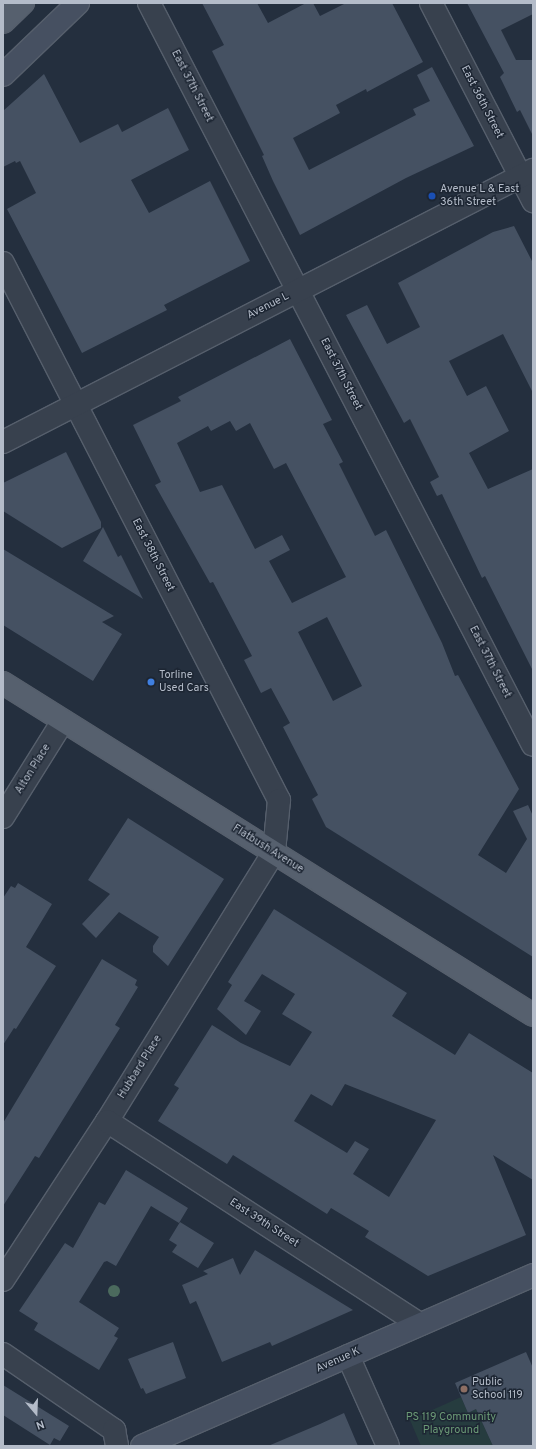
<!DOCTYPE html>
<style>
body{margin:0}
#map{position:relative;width:536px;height:1449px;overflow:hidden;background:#242f3e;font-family:Overpass,sans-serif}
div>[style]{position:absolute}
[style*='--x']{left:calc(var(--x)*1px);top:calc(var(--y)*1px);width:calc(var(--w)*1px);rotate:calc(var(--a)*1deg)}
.green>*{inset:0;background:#263c3f}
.building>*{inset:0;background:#455162}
.roads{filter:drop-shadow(1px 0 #565f6c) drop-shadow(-1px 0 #565f6c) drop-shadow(0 1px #565f6c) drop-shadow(0 -1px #565f6c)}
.street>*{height:22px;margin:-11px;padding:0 11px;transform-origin:11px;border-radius:11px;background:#38414e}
.secondary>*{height:22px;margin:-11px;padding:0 11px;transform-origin:11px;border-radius:11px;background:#465061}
.primary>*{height:22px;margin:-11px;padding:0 11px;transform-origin:11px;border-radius:11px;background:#56606e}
.trees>*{width:12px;height:12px;margin:-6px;border-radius:50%;background:#4b6a5d}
.dots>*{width:11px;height:11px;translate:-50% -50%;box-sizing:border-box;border:2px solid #1d2633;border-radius:50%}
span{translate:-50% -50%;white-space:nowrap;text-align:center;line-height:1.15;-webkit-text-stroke:3px #1d2633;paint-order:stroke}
.street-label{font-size:11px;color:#b4bcc9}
.poi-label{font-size:11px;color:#b4bcc9}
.left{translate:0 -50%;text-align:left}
.park-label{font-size:11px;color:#6b9a76}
.frame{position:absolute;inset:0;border:4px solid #b4bcc9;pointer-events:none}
.north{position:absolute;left:16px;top:1393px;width:40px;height:40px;-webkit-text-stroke:3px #1d2633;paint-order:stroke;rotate:161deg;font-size:11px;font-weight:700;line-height:16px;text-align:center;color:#b4bcc9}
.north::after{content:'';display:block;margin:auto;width:14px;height:18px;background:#b4bcc9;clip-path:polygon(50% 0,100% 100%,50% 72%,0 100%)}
</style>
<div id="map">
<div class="green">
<div style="clip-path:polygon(461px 1397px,468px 1413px,476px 1409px,493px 1446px,421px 1446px,410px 1420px)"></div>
</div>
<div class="building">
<div style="clip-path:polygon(202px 3px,257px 3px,268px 23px,306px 3px,313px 3px,320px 16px,346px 3px,392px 3px,423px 62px,367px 92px,366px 89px,336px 105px,340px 113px,293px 138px,309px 170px,416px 115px,413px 109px,430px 101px,417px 75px,432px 67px,474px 146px,406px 178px,300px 235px,273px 181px,262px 156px,264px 155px,212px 51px,224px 45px)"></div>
<div style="clip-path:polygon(467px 3px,533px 3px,533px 14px,501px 30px,516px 60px,533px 60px,533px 136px,520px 110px,517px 112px,500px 77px,504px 73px)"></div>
<div style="clip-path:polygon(44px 74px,80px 143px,118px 124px,122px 132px,168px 108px,189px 150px,131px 180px,149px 213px,210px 181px,250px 261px,164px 305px,167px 310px,82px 353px,7px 209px,36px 193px,20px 161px,16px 163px,15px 161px,3px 167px,3px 111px)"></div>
<div style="clip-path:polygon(514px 226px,533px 263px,533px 393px,503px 334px,449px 361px,467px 396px,486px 386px,509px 431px,469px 453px,488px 489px,533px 469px,533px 671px,485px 576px,482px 578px,442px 494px,437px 496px,430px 482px,439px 477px,410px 419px,404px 423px,346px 315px,367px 305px,387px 344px,420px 327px,398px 283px,493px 232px)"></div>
<div style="clip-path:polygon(evenodd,290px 339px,332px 420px,323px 424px,343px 462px,339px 464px,375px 536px,386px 530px,442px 643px,455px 676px,458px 675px,519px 789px,478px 855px,506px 873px,527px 839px,513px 811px,528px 805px,533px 816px,533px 957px,326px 827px,312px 799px,318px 795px,283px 727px,290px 723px,271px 688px,261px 693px,244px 660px,252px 656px,213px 582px,210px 583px,155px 485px,161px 482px,133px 425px,181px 401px,178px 397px,290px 339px,230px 421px,236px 431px,250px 423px,274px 469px,286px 463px,346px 577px,292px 603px,269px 561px,290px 550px,282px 535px,255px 549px,222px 485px,200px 492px,177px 443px,208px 426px,211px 431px,230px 421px,290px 339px,327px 617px,362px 686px,333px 701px,298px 632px,327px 617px)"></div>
<div style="clip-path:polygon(66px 452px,101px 522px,101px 528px,62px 548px,3px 511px,3px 483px)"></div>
<div style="clip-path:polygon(103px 527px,118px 557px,121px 555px,143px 599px,83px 561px)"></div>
<div style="clip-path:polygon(3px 549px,114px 616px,102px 622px,122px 634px,93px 681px,3px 625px)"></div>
<div style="clip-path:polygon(128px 818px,224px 879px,168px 966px,153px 952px,153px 946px,159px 937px,119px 912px,96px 938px,82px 924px,110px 894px,88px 880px)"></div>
<div style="clip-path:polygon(18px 883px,52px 904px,26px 947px,56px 966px,16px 1029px,14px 1028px,3px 1045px,3px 898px,11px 886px,15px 888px)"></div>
<div style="clip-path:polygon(evenodd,274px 909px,407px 993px,392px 1016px,455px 1055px,469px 1033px,533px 1073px,533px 1180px,493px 1155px,526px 1235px,428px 1276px,365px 1237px,369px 1231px,331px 1208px,327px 1214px,233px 1155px,227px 1164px,158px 1121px,179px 1088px,174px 1085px,212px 1025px,241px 1043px,290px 1066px,312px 1032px,282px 1014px,295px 994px,262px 974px,244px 1001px,261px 1011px,246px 1035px,217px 1009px,232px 985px,228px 982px,274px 909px,345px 1084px,436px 1120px,389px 1197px,353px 1174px,369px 1149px,355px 1141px,347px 1153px,294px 1121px,311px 1094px,332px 1106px,345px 1084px)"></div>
<div style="clip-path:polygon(102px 959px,137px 980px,135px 985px,138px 987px,115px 1025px,120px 1028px,39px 1158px,35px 1156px,3px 1206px,3px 1123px)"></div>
<div style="clip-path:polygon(126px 1170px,188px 1208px,179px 1223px,151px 1206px,116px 1266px,107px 1261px,104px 1262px,79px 1302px,119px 1328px,114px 1336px,118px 1338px,99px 1370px,34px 1330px,38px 1323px,19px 1311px,65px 1243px,73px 1248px,99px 1202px,105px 1205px)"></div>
<div style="clip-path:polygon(180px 1222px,214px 1243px,198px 1268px,172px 1252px,177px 1245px,169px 1240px)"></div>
<div style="clip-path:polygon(255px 1250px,353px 1310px,272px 1346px,270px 1342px,222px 1362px,196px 1301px,190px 1304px,182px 1285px,208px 1274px,203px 1271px,233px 1258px,240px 1275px)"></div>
<div style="clip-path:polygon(173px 1342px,186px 1378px,146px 1394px,143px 1388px,141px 1389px,128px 1359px)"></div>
<div style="clip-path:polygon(526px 1352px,533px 1368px,533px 1446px,493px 1446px,476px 1409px,468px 1413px,455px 1383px)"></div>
<div style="clip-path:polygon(3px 1385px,69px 1426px,60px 1441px,54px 1438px,50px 1445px,3px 1415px)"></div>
<div style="clip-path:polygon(344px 1413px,358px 1446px,268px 1446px,320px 1424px)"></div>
</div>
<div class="roads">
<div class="street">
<div style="--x:149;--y:3;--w:835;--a:62.64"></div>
<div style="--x:431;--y:3;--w:223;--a:62.7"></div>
<div style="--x:3;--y:263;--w:604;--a:62.8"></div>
<div style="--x:279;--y:800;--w:52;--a:95.5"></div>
<div style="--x:274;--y:852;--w:317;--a:121.8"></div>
<div style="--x:107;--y:1121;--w:190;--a:123.2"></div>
<div style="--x:3;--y:442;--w:596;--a:-27.17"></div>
<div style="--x:3;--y:817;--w:113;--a:-58"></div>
<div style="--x:107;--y:1121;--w:373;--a:33"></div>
<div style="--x:3;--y:1354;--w:135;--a:34.4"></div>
<div style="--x:114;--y:1430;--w:16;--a:79"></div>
<div style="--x:348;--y:1356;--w:98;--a:66"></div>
</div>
<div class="secondary">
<div style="--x:3;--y:75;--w:104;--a:-43.8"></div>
<div style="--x:142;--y:1446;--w:427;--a:-23.6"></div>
</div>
<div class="primary">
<div style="--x:3;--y:22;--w:28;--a:-44"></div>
<div style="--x:3;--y:683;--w:625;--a:32.06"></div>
</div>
</div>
<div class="trees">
<div style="left:114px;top:1291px"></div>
</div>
<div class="dots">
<div style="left:432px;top:196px;background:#1a4fb4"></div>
<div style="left:151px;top:682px;background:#3f7fe0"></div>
<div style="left:464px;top:1389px;background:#8d6e63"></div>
</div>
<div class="street-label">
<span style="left:192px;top:86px;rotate:63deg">East 37th Street</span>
<span style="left:482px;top:102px;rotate:63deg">East 36th Street</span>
<span style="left:268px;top:306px;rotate:-27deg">Avenue L</span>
<span style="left:341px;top:374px;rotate:63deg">East 37th Street</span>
<span style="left:153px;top:555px;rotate:63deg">East 38th Street</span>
<span style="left:490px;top:662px;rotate:63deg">East 37th Street</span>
<span style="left:33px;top:769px;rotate:-58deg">Alton Place</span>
<span style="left:268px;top:849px;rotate:32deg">Flatbush Avenue</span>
<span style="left:140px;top:1067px;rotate:-58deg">Hubbard Place</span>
<span style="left:264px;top:1223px;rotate:33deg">East 39th Street</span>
<span style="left:338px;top:1360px;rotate:-24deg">Avenue K</span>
</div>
<div class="poi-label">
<span class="left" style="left:440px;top:196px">Avenue L &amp; East<br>36th Street</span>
<span class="left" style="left:159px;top:682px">Torline<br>Used Cars</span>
<span class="left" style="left:472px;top:1389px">Public<br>School 119</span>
</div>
<div class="park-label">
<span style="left:451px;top:1424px">PS 119 Community<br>Playground</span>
</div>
<div class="frame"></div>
<div class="north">N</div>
</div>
